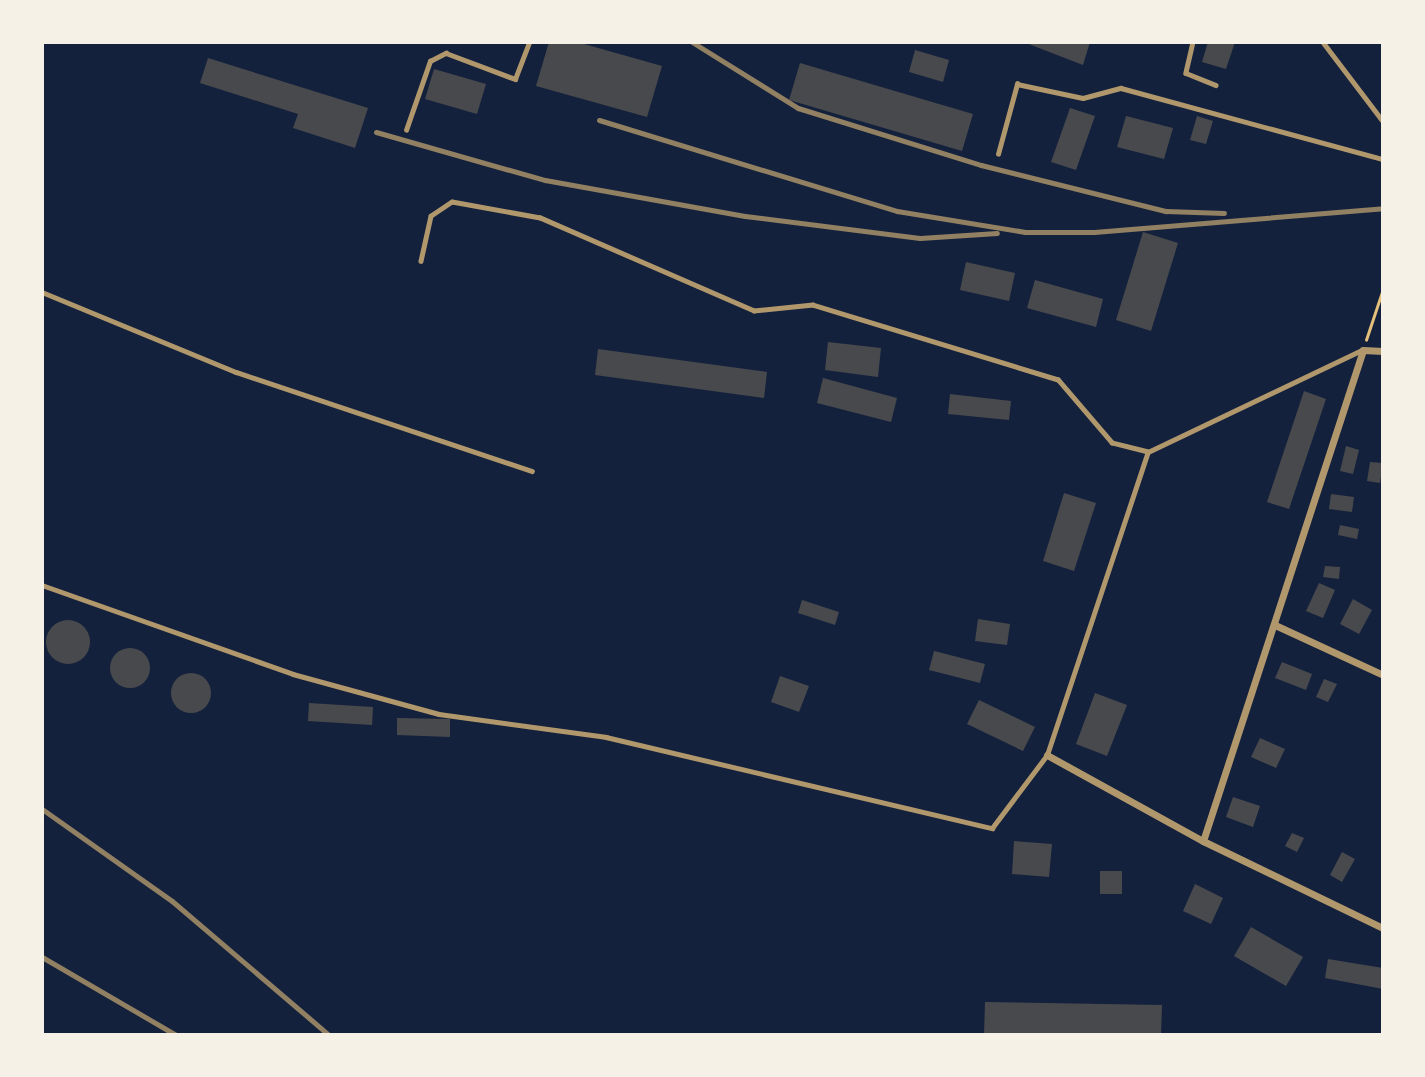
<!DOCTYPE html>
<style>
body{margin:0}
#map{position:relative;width:1425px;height:1077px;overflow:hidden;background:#14213d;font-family:"Sofia Sans Condensed",sans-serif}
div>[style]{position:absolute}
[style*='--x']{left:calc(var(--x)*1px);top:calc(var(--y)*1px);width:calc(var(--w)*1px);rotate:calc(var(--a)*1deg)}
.building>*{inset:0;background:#48494c}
.round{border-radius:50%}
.path>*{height:2.5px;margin:-1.25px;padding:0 1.25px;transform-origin:1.25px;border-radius:1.25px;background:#e5c07b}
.service>*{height:4.5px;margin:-2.25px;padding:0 2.25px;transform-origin:2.25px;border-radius:2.25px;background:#b1986c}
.minor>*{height:7px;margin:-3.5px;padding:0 3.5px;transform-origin:3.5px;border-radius:3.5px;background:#b1986c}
.rail>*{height:5px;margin:-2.5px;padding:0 2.5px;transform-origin:2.5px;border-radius:2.5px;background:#918062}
span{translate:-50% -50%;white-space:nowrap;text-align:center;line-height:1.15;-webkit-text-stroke:5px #f6f1e7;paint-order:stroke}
.frame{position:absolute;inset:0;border:44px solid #f6f1e7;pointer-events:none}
</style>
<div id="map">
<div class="building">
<div style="clip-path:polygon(549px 42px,577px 42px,662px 66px,647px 117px,536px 86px)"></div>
<div style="clip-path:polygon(1090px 42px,1083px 65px,1026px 43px,1026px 42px)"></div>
<div style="clip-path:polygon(1208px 42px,1235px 42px,1226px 69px,1202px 62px)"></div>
<div style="clip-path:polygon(915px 50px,949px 60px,943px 82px,909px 72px)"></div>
<div style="clip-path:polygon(208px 58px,368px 108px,355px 148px,293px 128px,298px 114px,200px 83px)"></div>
<div style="clip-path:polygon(800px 63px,973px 114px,962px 151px,789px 100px)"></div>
<div style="clip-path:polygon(434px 69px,486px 84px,477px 114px,425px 99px)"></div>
<div style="clip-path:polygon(1070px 108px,1095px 116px,1076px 170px,1051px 162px)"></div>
<div style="clip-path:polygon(1126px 116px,1173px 128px,1164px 159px,1117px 147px)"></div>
<div style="clip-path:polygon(1197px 116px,1213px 121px,1206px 144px,1190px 140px)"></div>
<div style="clip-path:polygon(1143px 232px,1178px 243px,1151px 331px,1116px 320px)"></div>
<div style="clip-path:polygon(966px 262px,1015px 273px,1009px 301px,960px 290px)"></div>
<div style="clip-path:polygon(1035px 280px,1103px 299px,1096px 327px,1027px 308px)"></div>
<div style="clip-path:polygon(828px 342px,881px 348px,878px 377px,825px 370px)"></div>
<div style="clip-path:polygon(598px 349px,767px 372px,764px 398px,595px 375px)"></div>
<div style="clip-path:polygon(823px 378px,897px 398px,891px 422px,817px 403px)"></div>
<div style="clip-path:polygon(1304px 391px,1326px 399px,1289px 509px,1267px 502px)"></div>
<div style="clip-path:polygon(950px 394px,1011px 401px,1009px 420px,948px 414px)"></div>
<div style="clip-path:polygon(1346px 446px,1359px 450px,1353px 474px,1340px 471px)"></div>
<div style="clip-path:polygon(1370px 462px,1383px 463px,1380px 483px,1367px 481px)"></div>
<div style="clip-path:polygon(1064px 493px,1096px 503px,1074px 571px,1043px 561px)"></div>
<div style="clip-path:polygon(1331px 494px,1354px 497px,1352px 512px,1329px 509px)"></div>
<div style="clip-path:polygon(1340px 525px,1359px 529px,1357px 539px,1338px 535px)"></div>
<div style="clip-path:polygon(1325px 566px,1340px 567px,1339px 579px,1323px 577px)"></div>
<div style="clip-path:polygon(1319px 583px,1335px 590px,1323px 618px,1306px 611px)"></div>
<div style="clip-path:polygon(1353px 599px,1372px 610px,1359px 634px,1340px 624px)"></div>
<div style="clip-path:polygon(802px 600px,839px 612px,835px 625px,798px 613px)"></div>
<div style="clip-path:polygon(978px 619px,1010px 624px,1007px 645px,975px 641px)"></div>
<div class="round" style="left:46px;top:620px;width:44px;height:44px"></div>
<div class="round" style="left:110px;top:648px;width:40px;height:40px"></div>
<div style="clip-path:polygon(934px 651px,985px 664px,980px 683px,929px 670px)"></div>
<div style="clip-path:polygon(1282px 662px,1312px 674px,1306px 690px,1275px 678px)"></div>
<div class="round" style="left:171px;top:673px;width:40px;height:40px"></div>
<div style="clip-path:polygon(780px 676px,809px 686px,799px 712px,771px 702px)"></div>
<div style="clip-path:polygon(1324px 679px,1337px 684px,1328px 702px,1316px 697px)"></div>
<div style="clip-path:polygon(1095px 693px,1127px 705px,1107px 756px,1076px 744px)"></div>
<div style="clip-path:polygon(979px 700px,1035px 727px,1023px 751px,967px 724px)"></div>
<div style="clip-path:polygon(309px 703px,373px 707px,372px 725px,308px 721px)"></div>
<div style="clip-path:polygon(397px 718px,450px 719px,450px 737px,397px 735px)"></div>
<div style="clip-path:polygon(1260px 738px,1285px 749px,1276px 768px,1251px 757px)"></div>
<div style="clip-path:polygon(1233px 797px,1260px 806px,1253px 827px,1226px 817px)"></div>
<div style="clip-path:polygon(1292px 833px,1304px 838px,1297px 852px,1285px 846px)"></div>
<div style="clip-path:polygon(1014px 841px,1052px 844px,1049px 877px,1012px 874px)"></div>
<div style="clip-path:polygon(1342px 852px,1355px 859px,1342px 882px,1330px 875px)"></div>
<div style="clip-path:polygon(1100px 871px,1122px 871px,1122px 894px,1100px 894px)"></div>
<div style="clip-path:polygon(1195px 884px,1223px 898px,1211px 924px,1183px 911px)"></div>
<div style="clip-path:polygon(1251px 927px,1303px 957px,1286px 986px,1234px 956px)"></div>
<div style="clip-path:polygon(1328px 959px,1383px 968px,1383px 989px,1325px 978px)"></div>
<div style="clip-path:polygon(985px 1002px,1162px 1005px,1161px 1035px,984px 1035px)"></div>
</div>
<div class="path">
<div style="--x:1366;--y:340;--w:54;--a:-71.6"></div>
</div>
<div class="service">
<div style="--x:1193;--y:42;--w:32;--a:103"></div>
<div style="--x:1186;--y:73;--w:32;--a:22"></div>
<div style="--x:1323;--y:42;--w:99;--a:52.8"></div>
<div style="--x:406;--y:130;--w:73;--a:-70.8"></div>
<div style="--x:430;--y:61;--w:18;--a:-27"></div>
<div style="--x:446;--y:53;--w:74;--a:20.6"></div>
<div style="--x:515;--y:79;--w:40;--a:-69"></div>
<div style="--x:998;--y:154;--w:73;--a:-74.8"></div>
<div style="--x:1017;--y:84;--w:67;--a:12"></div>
<div style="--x:1083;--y:98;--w:39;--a:-15"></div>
<div style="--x:1121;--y:88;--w:271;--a:15.2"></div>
<div style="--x:42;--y:292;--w:210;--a:22.4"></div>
<div style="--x:236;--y:372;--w:312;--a:18.5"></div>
<div style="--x:1148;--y:452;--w:237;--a:-25.5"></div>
<div style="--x:42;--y:585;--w:266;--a:19.5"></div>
<div style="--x:293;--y:674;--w:151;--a:15.3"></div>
<div style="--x:439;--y:714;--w:169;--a:7.8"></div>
<div style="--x:606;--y:737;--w:397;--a:13.3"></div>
<div style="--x:992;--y:828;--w:91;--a:-53"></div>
<div style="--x:1047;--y:755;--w:319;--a:-71.6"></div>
<div style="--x:1148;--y:452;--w:37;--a:-166"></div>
<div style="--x:1112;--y:443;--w:83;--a:-130.6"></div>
<div style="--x:1058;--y:380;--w:256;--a:-163"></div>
<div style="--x:813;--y:305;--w:59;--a:174.2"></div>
<div style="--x:754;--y:311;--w:233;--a:-156.5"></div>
<div style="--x:540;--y:218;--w:89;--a:-169.7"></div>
<div style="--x:452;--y:202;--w:25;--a:146"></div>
<div style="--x:431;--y:216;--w:46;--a:102.5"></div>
</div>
<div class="minor">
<div style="--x:1275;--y:625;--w:119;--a:24.8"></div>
<div style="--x:1047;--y:755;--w:178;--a:28.9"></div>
<div style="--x:1203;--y:841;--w:200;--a:25.8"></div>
<div style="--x:1203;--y:841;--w:516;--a:-71.95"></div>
<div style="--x:1363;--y:350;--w:20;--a:3"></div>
</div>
<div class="rail">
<div style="--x:692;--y:42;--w:125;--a:31.9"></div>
<div style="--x:798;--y:108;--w:192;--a:17.3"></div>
<div style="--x:981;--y:165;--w:191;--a:14"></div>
<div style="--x:1166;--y:211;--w:58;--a:2"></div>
<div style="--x:599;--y:120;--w:312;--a:17"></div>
<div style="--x:897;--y:211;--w:130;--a:9.3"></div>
<div style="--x:1025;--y:232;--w:69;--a:0"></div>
<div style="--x:1094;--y:232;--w:290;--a:-4.7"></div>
<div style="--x:376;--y:132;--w:176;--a:15.9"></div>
<div style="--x:545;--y:180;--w:203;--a:10.2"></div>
<div style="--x:745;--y:216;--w:176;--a:7.2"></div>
<div style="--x:920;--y:238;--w:77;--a:-3.7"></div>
<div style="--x:42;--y:809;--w:159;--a:35.3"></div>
<div style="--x:172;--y:901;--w:206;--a:40.5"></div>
<div style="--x:42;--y:957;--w:155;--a:30.2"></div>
</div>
<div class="frame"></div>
</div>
